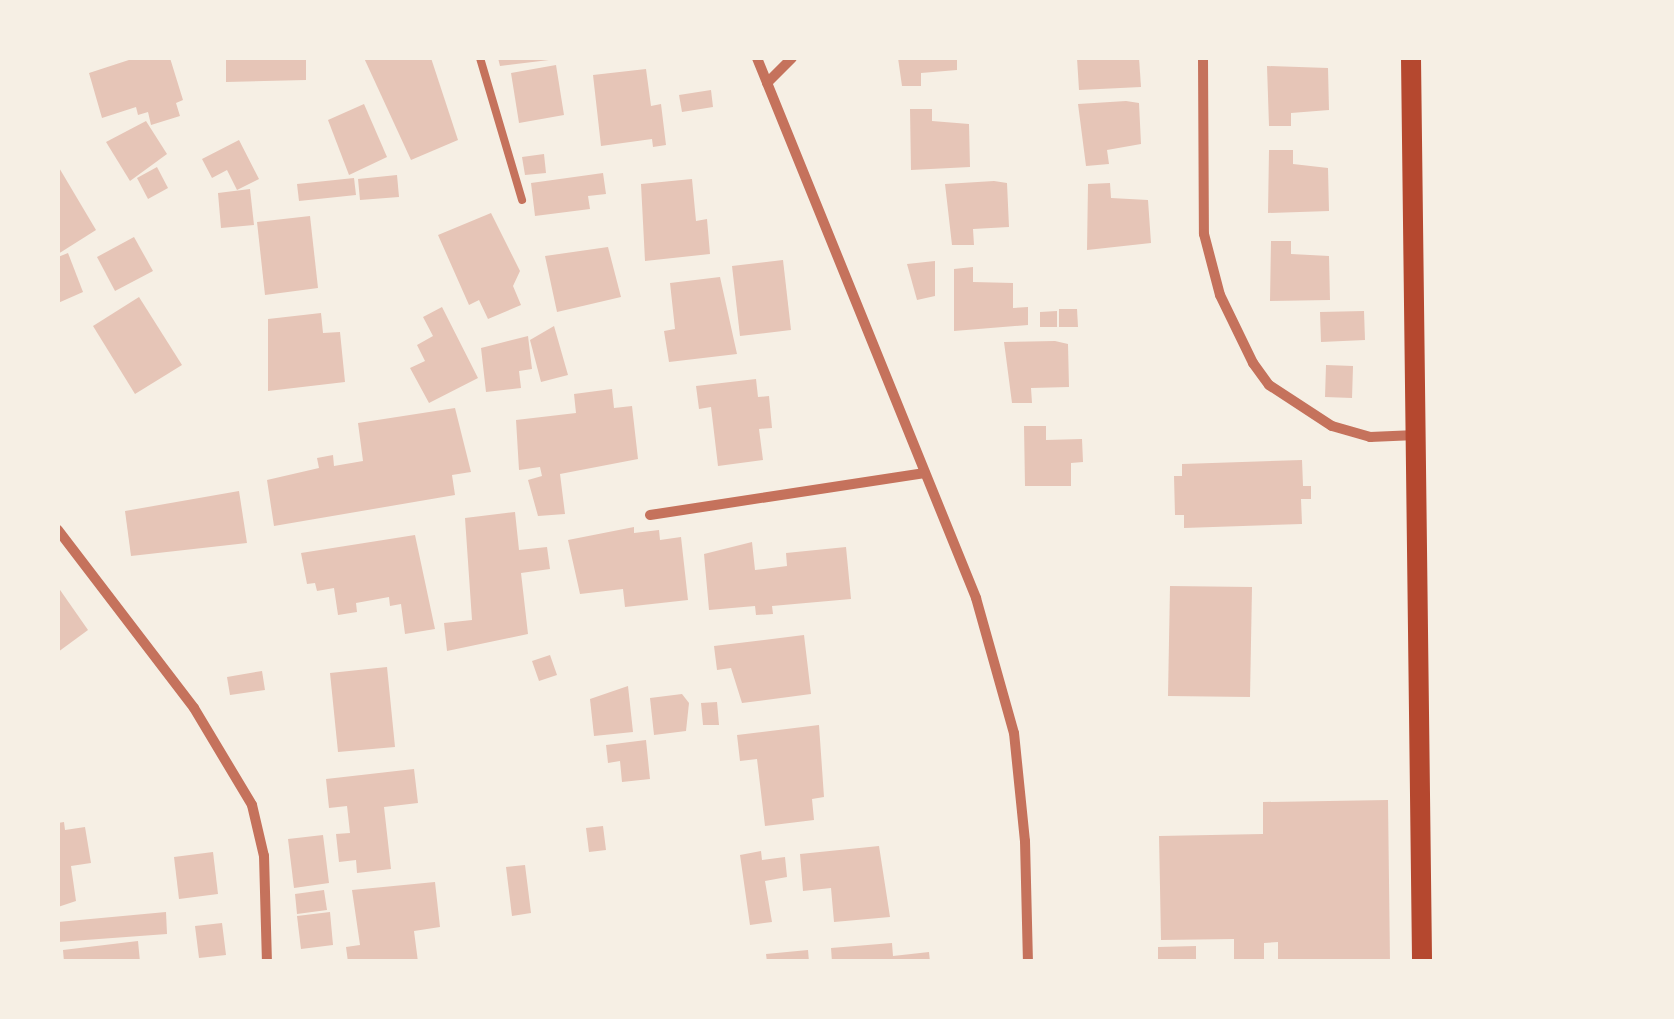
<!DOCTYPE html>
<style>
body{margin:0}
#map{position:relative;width:1674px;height:1019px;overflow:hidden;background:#f6efe4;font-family:Barlow,sans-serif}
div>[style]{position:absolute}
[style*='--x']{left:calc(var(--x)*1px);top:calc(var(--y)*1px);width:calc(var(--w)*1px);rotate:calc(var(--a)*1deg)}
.building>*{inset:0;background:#e6c5b7}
.service>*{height:8px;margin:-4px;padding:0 4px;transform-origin:4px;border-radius:4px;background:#c5725c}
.minor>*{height:10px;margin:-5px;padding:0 5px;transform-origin:5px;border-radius:5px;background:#c5725c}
.secondary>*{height:20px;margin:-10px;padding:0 10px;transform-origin:10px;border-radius:10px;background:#b5482f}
span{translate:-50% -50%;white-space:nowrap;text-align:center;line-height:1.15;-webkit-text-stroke:8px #f6efe4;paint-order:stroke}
.frame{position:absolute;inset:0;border:60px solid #f6efe4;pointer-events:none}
</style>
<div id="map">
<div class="building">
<div style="clip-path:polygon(135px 58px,170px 58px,183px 100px,176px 103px,180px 116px,151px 125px,148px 112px,138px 115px,136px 107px,102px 118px,89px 73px)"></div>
<div style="clip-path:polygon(226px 58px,306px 58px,306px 80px,226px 82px)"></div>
<div style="clip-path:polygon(364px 58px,431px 58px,458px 140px,411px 160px)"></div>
<div style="clip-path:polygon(498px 58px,549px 58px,549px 60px,500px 66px)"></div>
<div style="clip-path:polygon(898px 58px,957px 58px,957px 70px,921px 73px,921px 86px,902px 86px)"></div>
<div style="clip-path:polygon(1077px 58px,1139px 58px,1141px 87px,1079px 90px)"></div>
<div style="clip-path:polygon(556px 65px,564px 115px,519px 123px,511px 73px)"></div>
<div style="clip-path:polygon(1267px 66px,1328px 68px,1329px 110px,1291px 113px,1291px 126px,1269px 126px)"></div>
<div style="clip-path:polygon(646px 69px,651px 106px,661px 104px,666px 145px,653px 147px,652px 139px,601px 146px,593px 75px)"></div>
<div style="clip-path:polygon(711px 90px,713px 107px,682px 112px,679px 95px)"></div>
<div style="clip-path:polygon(1126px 101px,1139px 103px,1141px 144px,1107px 150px,1109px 164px,1086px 166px,1078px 104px)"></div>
<div style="clip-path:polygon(364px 104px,387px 157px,349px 175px,328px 120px)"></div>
<div style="clip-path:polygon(910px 109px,932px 109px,932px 121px,969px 124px,970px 167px,911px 170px)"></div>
<div style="clip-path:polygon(146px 121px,167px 154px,130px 181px,106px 142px)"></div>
<div style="clip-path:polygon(239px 140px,259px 179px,237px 190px,227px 170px,212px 178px,202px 159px)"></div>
<div style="clip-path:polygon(1269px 150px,1293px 150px,1293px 164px,1328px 168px,1329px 211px,1268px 213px)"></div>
<div style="clip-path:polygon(544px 154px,546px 173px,525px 175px,522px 157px)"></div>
<div style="clip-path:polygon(58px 166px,96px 230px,58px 254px)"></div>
<div style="clip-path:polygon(157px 167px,168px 188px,148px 199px,137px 178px)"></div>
<div style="clip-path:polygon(603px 173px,606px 194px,588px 196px,590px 209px,535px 216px,531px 183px)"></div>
<div style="clip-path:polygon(397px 175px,399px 197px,360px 200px,358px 179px)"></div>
<div style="clip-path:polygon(354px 178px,356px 195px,299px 201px,297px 184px)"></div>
<div style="clip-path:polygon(692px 179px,696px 221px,707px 219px,710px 254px,645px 261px,641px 184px)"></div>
<div style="clip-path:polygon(994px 181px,1007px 183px,1009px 227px,973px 229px,974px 245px,952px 245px,945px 184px)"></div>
<div style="clip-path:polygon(1110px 183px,1111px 198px,1148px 200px,1151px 243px,1087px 250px,1088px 184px)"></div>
<div style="clip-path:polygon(250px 189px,254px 225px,221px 228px,218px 193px)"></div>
<div style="clip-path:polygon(491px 213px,520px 271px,513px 286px,521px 305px,488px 319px,479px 300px,469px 305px,438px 235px)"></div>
<div style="clip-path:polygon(310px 216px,318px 288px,265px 295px,257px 222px)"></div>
<div style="clip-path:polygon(134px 237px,153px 271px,115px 291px,97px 257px)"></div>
<div style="clip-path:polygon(1271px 241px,1291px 241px,1291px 254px,1329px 256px,1330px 300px,1270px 301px)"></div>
<div style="clip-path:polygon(608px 247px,621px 297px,557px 312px,545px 256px)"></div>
<div style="clip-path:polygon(68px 253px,83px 292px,58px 303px,58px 257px)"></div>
<div style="clip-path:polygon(783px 260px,791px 330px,740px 336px,732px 266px)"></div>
<div style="clip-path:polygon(935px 261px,935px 296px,917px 300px,907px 264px)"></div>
<div style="clip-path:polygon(973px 267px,973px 282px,1013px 283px,1013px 308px,1028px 307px,1028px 325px,954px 331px,954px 269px)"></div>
<div style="clip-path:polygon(720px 277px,737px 354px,669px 362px,664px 331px,675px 329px,670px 283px)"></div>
<div style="clip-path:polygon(139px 297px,182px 365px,135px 394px,93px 326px)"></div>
<div style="clip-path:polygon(442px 307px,478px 378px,429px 403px,410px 368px,425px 361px,417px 345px,433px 336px,423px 317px)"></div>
<div style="clip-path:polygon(1059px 309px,1077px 309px,1078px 327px,1059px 327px)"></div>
<div style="clip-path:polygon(1057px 311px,1057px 327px,1040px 327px,1040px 312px)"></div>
<div style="clip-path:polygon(1364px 311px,1365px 340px,1321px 342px,1320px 312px)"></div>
<div style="clip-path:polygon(321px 313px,323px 333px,340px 332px,345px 382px,268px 391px,268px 319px)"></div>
<div style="clip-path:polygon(554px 326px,568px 375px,541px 382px,530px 340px)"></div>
<div style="clip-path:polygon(528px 336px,532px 369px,519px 371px,521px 388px,486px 392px,481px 348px)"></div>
<div style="clip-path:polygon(1055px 341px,1068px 344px,1069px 387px,1031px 388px,1032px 403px,1012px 403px,1004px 342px)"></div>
<div style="clip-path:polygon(1326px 365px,1353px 366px,1352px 398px,1325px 397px)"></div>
<div style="clip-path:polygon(756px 379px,758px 397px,769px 396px,772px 428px,759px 429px,763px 460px,718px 466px,711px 407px,699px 409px,696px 386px)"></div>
<div style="clip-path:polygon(612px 389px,614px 408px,632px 406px,638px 459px,560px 474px,565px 514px,538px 516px,528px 480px,542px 476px,540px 467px,519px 470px,516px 420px,576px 413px,574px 394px)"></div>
<div style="clip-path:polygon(455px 408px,471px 472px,452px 475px,455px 495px,274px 526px,267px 480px,319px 468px,317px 458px,333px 455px,334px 466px,363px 461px,358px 423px)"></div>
<div style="clip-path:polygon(1024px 426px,1046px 426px,1046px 440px,1082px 439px,1083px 462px,1071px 463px,1071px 486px,1025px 486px)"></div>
<div style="clip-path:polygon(1302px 460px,1303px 486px,1311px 486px,1311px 499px,1301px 499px,1302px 524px,1184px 528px,1184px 515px,1175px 515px,1174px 476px,1182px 476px,1182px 464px)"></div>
<div style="clip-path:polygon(239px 491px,247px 543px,131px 556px,125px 511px)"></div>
<div style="clip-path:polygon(515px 512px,519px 550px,547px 547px,550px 569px,521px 573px,528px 634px,447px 651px,444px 623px,472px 620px,465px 518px)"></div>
<div style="clip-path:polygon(634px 527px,634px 533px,659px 530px,660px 540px,681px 537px,688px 600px,625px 607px,623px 589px,580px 594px,568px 540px)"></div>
<div style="clip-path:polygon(415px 535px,435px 629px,405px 634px,401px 604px,390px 606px,389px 597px,356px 603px,357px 612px,338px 615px,334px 588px,317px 591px,315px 583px,307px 584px,301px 553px)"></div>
<div style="clip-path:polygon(752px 542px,755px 570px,787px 566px,786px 553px,846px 547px,851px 599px,772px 606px,773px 614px,756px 615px,755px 606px,709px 610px,704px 554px)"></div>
<div style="clip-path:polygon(1170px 586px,1252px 587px,1250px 697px,1168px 696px)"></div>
<div style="clip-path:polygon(58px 587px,88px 630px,58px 652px)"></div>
<div style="clip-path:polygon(804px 635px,811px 694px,742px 703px,731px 668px,717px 670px,714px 646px)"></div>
<div style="clip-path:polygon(550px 655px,557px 675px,539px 681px,532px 661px)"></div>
<div style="clip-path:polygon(387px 667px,395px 747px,338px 752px,330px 673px)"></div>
<div style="clip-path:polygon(262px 671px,265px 690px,230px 695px,227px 677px)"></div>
<div style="clip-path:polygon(628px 686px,633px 732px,594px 736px,590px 699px)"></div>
<div style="clip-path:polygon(682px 694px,689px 703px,686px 731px,654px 735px,650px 698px)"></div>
<div style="clip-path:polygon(717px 702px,719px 725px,703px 725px,701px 703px)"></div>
<div style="clip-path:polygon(819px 725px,824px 797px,812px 799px,814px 820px,765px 826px,757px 759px,740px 761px,737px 735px)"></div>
<div style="clip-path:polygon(646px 740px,650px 779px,622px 782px,620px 761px,608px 763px,606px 745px)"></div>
<div style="clip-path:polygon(414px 769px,418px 803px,384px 807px,391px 869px,357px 873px,356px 860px,339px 862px,336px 834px,350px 833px,347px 806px,329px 808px,326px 779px)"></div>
<div style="clip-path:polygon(1388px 800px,1390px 962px,1278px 962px,1278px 942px,1264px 943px,1264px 962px,1234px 962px,1234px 939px,1161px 940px,1159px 836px,1263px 834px,1263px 802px)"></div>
<div style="clip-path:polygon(64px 822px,65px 830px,85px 827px,91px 863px,71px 866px,76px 901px,58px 907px,58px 823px)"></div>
<div style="clip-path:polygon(603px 826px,606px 850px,589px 852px,586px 828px)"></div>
<div style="clip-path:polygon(323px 835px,329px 883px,294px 888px,288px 839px)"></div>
<div style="clip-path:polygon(879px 846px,890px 917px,834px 922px,831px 888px,803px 891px,800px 854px)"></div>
<div style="clip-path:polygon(761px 851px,762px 860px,785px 857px,787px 877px,765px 881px,772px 922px,750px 925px,740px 855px)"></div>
<div style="clip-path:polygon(213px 852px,218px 894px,179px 899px,174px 857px)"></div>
<div style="clip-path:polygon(525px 865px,531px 913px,512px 916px,506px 867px)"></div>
<div style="clip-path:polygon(435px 882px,440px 927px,414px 931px,418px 962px,348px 962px,346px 947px,360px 945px,352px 890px)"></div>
<div style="clip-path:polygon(324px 890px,327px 910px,297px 914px,295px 894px)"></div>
<div style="clip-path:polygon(166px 912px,167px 934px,58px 942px,58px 922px)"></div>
<div style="clip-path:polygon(330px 912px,333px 945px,301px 949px,297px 916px)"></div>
<div style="clip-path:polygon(222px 923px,226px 955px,199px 958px,195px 926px)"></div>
<div style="clip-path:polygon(138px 941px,140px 962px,64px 962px,63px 950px)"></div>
<div style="clip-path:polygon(892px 943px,893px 956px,929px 952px,930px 962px,832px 962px,831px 948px)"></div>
<div style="clip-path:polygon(1196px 946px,1196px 962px,1158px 962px,1158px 947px)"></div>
<div style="clip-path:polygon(808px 950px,809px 962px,767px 962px,766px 954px)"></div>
</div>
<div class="service">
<div style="--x:480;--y:58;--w:148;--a:73.5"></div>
</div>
<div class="minor">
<div style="--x:757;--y:58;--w:583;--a:67.92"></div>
<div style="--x:976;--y:598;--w:140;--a:74.3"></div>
<div style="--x:1014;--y:733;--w:109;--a:84.2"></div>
<div style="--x:1025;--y:841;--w:121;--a:88.6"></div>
<div style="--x:1203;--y:58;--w:176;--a:89.7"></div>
<div style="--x:1204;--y:234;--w:63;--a:75.3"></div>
<div style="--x:1220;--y:295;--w:76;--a:64.1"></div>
<div style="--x:1253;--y:363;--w:27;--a:54"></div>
<div style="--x:1269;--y:385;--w:75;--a:33.1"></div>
<div style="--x:1332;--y:426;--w:40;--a:16"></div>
<div style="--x:1370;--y:437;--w:46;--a:-2.5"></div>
<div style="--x:767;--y:83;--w:35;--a:-45"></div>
<div style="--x:650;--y:515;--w:278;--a:-8.7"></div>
<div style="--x:58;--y:530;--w:224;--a:52.6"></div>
<div style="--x:194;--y:708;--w:113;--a:59.1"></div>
<div style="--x:252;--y:805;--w:52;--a:76.8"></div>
<div style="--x:264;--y:856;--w:106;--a:88.4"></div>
</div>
<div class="secondary">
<div style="--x:1411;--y:58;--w:904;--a:89.3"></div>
</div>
<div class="frame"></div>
</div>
